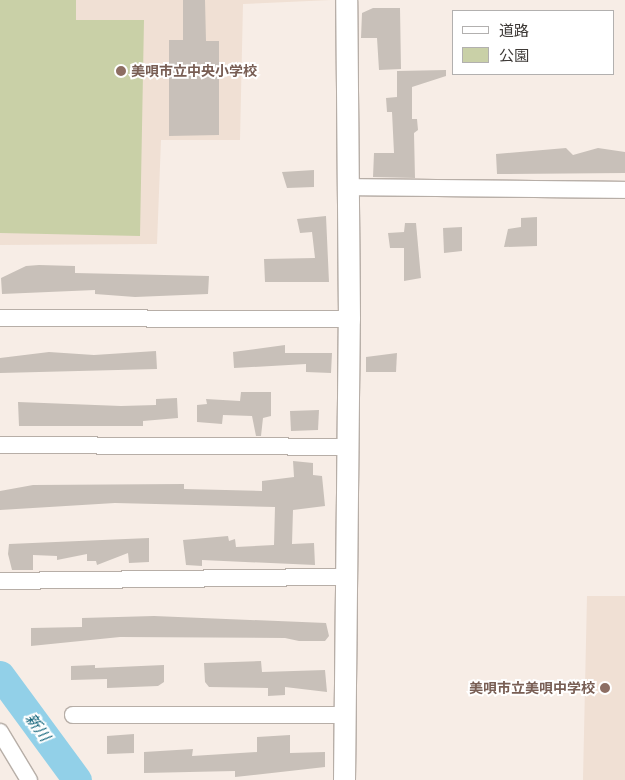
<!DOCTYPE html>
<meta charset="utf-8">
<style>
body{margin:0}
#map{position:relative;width:625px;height:780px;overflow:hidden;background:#f7ede6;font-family:"IBM Plex Sans","Noto Sans JP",sans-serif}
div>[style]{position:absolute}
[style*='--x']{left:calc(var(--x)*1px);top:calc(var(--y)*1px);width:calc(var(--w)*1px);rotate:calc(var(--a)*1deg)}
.built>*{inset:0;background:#f0e0d4}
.green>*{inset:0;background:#c9d0a7}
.river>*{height:29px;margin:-14.5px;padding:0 14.5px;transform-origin:14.5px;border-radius:14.5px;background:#92d0e8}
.building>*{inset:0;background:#c8c0b9}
.roads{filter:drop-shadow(1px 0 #b7aea7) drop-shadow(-1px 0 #b7aea7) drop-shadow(0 1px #b7aea7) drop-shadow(0 -1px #b7aea7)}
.minor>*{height:16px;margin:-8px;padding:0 8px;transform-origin:8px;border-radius:8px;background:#fff}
.tertiary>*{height:21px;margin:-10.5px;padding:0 10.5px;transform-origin:10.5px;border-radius:10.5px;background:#fff}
.dots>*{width:14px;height:14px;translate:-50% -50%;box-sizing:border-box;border:2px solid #fff;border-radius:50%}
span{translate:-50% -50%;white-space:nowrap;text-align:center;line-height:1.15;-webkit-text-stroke:4px #fff;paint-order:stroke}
.education-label{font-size:14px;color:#785e54;font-weight:700}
.left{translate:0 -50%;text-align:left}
.right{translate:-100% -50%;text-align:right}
.water-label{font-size:15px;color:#065c74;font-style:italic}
.legend{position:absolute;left:452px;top:10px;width:162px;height:65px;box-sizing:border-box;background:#fff;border:1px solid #b2b0af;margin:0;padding:6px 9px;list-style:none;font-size:15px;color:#3e3a37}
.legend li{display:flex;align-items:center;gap:10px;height:25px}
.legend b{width:25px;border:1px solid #b2b0af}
</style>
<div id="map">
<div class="built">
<div style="clip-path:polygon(0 0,331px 0,243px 4px,240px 140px,161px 140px,157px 244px,0 245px)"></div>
<div style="clip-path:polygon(587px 596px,625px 596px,625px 780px,583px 780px)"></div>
</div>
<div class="green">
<div style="clip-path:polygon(0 0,76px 0,76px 20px,144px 20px,140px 236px,0 233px)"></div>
</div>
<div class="river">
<div style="--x:0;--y:675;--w:130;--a:53.7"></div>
</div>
<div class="building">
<div style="clip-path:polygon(183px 0,205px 0,206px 41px,219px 41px,219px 135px,169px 136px,169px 40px,183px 40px)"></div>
<div style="clip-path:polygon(373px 8px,400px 8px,401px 69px,379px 70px,377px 38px,361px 38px,362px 13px)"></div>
<div style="clip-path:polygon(446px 70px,446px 76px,412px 87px,412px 119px,417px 119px,418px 130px,414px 133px,415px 178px,373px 177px,374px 153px,394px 153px,392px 112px,387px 112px,386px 98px,397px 97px,397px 71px)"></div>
<div style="clip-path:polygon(566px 148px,573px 155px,598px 148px,625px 152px,625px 173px,497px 174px,496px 154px)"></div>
<div style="clip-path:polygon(314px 170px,314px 187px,287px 188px,282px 172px)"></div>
<div style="clip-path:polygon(326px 216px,329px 282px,265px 282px,264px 259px,315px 258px,312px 232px,300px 233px,297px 219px)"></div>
<div style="clip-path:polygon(537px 217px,537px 246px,504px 247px,508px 229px,521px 227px,521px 218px)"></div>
<div style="clip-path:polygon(405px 223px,416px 223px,421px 278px,404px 281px,404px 248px,390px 248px,388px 233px,404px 232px)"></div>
<div style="clip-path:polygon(462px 227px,462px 251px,444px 253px,443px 228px)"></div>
<div style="clip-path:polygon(39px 265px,75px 266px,75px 273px,209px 276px,208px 294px,135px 297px,95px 294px,95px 290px,2px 294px,1px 278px,26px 266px)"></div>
<div style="clip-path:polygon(285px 345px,285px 353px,332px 353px,331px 373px,306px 372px,306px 364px,234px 368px,233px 352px)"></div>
<div style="clip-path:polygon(156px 351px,157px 369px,0 373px,0 358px,49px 352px,94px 355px)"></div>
<div style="clip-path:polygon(397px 353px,396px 372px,366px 372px,366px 357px)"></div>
<div style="clip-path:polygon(241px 392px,271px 392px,271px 416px,263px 418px,261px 436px,256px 436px,252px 416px,223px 415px,222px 424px,197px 422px,197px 405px,207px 404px,206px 399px,240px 401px)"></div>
<div style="clip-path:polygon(177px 398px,178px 418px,143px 421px,143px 426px,19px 426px,18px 402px,121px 406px,156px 405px,156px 399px)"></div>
<div style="clip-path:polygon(319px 410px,318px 430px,291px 431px,290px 411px)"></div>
<div style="clip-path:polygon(293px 461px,313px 463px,313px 475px,322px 476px,325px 506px,293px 510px,292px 544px,314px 543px,315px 565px,202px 560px,202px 566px,186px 565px,183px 540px,228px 536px,229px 541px,235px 539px,236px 547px,274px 545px,275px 507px,115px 503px,0 510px,0 491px,33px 485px,184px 484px,184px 489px,262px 491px,262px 481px,294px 477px)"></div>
<div style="clip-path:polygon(149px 538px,149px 562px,129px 563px,128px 553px,97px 565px,96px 561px,87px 561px,87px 554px,57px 560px,57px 556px,33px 555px,33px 570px,12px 570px,8px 554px,9px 544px)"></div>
<div style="clip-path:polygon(154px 616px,326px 623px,329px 636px,325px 641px,299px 641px,285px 638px,120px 637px,31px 646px,31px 628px,82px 627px,82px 618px)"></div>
<div style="clip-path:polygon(261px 661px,262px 672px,325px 670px,327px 692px,285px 687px,285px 695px,268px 696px,268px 688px,209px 687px,205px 682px,204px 663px)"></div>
<div style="clip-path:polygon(95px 665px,95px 668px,164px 665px,164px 682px,158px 686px,107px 688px,107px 679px,71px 680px,71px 666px)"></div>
<div style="clip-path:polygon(134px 734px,134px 753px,107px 754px,107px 736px)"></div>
<div style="clip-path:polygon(290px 735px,290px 753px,325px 752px,325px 767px,235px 777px,235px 771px,144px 773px,144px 752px,193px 749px,192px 756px,257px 752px,257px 737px)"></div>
</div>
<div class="roads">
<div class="minor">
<div style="--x:346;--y:187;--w:279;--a:0.6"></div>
<div style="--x:0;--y:318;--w:349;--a:0.2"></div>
<div style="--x:0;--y:445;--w:348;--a:0.3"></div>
<div style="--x:0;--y:581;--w:347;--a:-0.7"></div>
<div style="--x:73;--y:715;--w:273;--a:0"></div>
<div style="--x:0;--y:732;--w:56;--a:58.9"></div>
</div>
<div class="tertiary">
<div style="--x:344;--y:780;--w:461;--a:-89.4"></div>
<div style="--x:349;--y:319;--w:319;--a:-90.5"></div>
</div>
</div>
<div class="dots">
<div style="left:121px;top:71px;background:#8d6e63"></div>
<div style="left:605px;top:688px;background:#8d6e63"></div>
</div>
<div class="education-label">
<span class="left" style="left:131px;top:71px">美唄市立中央小学校</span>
<span class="right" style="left:595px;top:688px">美唄市立美唄中学校</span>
</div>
<div class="water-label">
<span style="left:38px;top:727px;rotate:54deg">新川</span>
</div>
<ul class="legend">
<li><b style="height:6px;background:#fff"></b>道路</li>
<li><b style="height:14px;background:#c9d0a7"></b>公園</li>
</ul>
</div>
